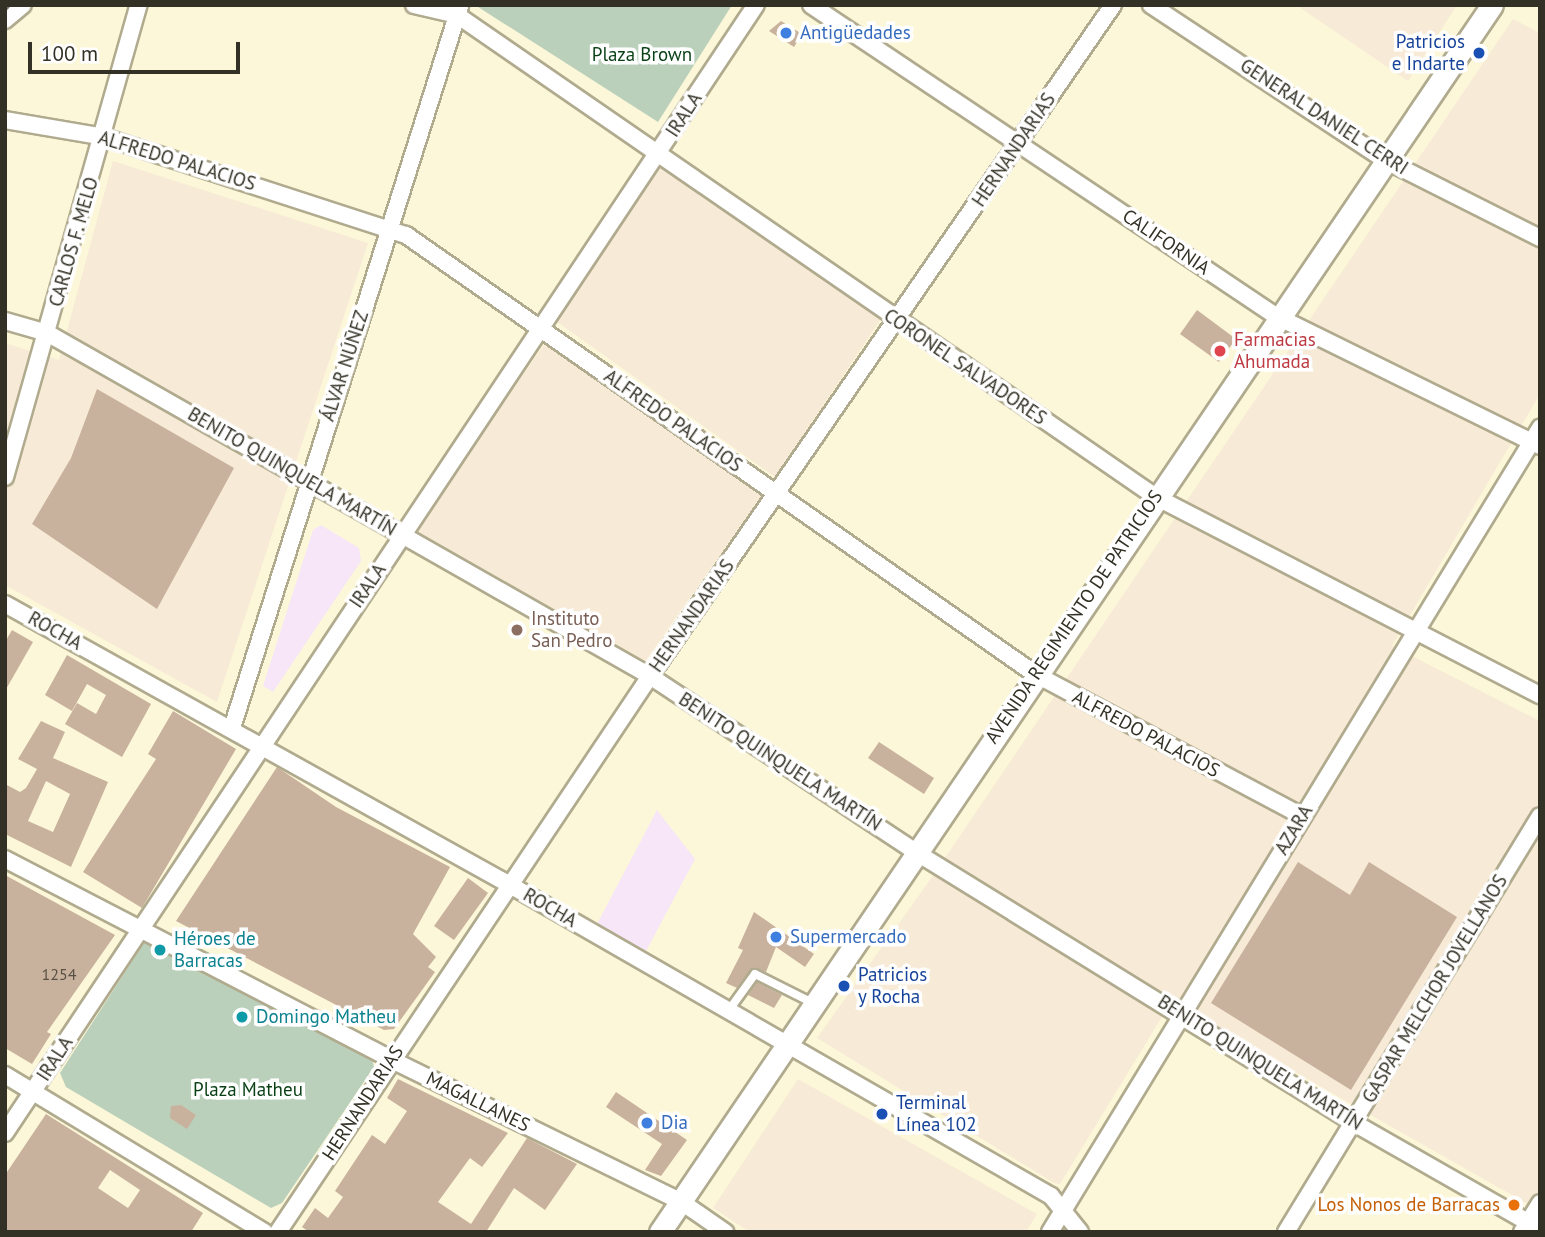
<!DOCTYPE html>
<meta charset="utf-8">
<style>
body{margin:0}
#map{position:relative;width:1545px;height:1237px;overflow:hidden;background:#fdf7d9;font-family:"PT Sans",sans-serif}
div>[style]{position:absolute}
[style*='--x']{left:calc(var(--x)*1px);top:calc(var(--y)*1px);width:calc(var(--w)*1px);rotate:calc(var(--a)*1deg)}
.industrial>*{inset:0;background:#f7ead6}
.education>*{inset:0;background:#f6e6f8}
.green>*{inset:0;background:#bad0bb}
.building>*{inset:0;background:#c9b29d}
.roads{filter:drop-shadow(2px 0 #b0aa8e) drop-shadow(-2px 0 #b0aa8e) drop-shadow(0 2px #b0aa8e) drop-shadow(0 -2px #b0aa8e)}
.service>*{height:8px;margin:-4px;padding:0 4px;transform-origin:4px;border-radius:4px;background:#fff}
.minor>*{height:16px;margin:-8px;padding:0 8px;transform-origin:8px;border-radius:8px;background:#fff}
.secondary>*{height:21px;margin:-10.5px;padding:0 10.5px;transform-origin:10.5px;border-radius:10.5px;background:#fff}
.rail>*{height:4.5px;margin-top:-2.25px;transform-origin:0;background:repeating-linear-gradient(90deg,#7a7765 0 14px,transparent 0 21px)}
.dots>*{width:19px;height:19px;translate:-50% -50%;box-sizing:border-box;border:4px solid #fff;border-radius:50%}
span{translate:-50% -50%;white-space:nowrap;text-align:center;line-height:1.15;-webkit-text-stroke:7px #fff;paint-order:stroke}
.number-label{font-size:16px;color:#585143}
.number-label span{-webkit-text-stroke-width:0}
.shop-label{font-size:19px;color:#366cbe}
.left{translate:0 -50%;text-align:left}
.transit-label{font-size:19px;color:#164399}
.right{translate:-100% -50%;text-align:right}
.park-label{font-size:19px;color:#083f13}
.street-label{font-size:19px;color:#333125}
.health-label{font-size:19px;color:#be3a42}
.education-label{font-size:19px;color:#785e54}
.culture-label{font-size:19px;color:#0d838f}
.food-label{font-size:19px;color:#c56008}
.frame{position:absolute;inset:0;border:7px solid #333125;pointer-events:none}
.scale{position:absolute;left:28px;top:42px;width:212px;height:32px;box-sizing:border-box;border:4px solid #333125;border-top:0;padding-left:9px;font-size:21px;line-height:24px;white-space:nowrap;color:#333125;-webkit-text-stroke:5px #fff;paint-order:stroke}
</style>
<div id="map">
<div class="industrial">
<div style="clip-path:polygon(1296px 5px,1457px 5px,1408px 81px)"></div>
<div style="clip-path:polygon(1513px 19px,1540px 33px,1540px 394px,1392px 646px,1540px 721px,1540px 1211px,1171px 1002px,1060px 1184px,1054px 1183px,817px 1038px,932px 877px)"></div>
<div style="clip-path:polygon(113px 161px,368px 243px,217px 702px,5px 585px,5px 343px,59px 360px)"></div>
<div style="clip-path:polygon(665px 161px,885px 313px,775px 477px,556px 321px)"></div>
<div style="clip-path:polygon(548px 339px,766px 489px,646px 661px,415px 530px)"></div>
<div style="clip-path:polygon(798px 1079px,1037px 1214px,1026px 1232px,750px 1232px,713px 1208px)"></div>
</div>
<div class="education">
<div style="clip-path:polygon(321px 525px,359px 548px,361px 561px,273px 692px,263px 686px,313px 530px)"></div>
<div style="clip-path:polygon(657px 810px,695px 859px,646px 951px,597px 924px)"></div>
</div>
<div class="green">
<div style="clip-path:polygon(475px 5px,732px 5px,658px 122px)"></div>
<div style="clip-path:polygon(145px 941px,155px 941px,371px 1053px,374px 1067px,282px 1203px,271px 1208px,66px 1087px,60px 1073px)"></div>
</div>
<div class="building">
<div style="clip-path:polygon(781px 21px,802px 34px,794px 47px,769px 31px)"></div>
<div style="clip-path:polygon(1197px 310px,1236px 339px,1219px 362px,1180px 334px)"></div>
<div style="clip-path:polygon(97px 389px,234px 468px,157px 609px,32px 524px,71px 458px)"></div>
<div style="clip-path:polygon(12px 630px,33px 642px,5px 691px,5px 642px)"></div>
<div style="clip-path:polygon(67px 655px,151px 704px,122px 757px,65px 724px,77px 703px,96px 714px,106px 695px,87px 684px,72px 711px,45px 695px)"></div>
<div style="clip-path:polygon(173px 711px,236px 749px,142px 908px,83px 872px,156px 759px,148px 754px)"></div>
<div style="clip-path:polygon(evenodd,41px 721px,65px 732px,53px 758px,108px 782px,71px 867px,5px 834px,5px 784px,20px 792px,26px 788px,37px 769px,18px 759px,41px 721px,46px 781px,70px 794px,53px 832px,28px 821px,46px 781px)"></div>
<div style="clip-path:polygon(879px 742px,934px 778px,924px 794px,868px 758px)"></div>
<div style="clip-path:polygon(277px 767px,336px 807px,450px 867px,413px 934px,436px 957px,428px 967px,435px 972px,394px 1029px,384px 1030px,176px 921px)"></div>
<div style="clip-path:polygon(1298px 862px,1350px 895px,1369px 862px,1457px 917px,1351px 1090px,1211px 1003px)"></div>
<div style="clip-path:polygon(5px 875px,115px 935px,47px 1032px,51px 1034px,32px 1064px,5px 1048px)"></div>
<div style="clip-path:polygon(468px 878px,488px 893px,454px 940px,434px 926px)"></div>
<div style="clip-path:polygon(754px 912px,814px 954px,805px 967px,776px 947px,766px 972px,751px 969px,737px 988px,726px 983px,743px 950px,738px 948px)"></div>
<div style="clip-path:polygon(757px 982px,782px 995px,774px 1008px,748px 995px)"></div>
<div style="clip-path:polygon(398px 1079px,508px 1133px,482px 1167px,470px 1158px,438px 1202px,471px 1224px,527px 1138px,577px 1164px,545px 1210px,514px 1188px,486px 1232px,309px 1232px,302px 1227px,315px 1208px,328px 1218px,343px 1197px,335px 1191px,372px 1135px,385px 1144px,407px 1111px,387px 1098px)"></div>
<div style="clip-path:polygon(616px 1092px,687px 1140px,661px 1176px,645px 1170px,662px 1144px,606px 1107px)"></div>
<div style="clip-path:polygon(181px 1105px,196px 1115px,187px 1129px,170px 1118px,171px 1106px)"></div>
<div style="clip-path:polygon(evenodd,46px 1114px,203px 1213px,191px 1232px,5px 1232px,5px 1175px,46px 1114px,110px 1170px,140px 1190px,128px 1208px,98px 1188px,110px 1170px)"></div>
</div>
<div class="roads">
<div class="service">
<div style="--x:729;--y:1010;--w:44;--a:-54.2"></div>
<div style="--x:755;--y:974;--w:63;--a:26.6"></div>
</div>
<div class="minor">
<div style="--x:414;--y:5;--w:44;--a:13.1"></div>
<div style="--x:457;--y:15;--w:849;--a:34.59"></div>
<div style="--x:1156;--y:497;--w:432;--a:27.3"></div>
<div style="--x:811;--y:5;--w:559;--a:33.78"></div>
<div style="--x:1276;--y:316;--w:294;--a:26.2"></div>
<div style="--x:1151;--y:5;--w:281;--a:33.5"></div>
<div style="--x:1385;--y:160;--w:174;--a:26.7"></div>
<div style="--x:5;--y:20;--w:23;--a:-40"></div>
<div style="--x:5;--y:120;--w:100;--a:9.7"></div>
<div style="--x:104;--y:137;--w:318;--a:18"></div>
<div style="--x:406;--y:235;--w:767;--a:34.91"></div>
<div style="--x:1035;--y:674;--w:302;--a:28"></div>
<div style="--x:5;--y:321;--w:44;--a:15.9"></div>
<div style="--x:47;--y:333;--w:694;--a:29.63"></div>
<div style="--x:650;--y:676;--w:317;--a:33.5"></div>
<div style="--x:914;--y:851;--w:517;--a:31.72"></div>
<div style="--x:1354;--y:1123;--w:214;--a:29.7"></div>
<div style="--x:5;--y:477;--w:491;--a:-74.2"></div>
<div style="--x:5;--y:604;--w:578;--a:29.09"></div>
<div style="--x:510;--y:885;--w:624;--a:29.89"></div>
<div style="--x:1051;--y:1196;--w:46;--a:51.1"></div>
<div style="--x:232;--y:728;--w:757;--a:-72.47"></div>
<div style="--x:5;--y:859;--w:436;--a:27.4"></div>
<div style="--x:392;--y:1060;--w:321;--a:26.1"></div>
<div style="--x:680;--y:1201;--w:55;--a:34.6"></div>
<div style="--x:5;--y:1075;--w:303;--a:31.2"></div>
<div style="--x:5;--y:1133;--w:1355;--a:-56.35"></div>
<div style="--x:278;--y:1232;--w:669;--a:-56.21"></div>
<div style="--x:650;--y:676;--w:815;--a:-55.39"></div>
<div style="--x:1050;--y:1232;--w:942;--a:-58.64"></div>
<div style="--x:1286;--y:1232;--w:487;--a:-58.6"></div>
<div style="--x:1522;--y:1232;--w:34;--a:-58"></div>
</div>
<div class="secondary">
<div style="--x:660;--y:1232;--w:1482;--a:-55.86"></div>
</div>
</div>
<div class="rail">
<div style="--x:5;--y:8;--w:4;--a:-45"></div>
</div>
<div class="dots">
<div style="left:786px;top:33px;background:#3f7fe0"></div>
<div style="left:1479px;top:53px;background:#1a4fb4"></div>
<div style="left:1220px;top:351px;background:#e0444e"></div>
<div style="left:517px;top:630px;background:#8d6e63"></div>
<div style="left:776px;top:937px;background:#3f7fe0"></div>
<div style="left:160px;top:950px;background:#0f9aa8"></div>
<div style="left:844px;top:986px;background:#1a4fb4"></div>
<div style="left:242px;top:1017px;background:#0f9aa8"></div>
<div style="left:882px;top:1114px;background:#1a4fb4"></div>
<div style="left:647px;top:1123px;background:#3f7fe0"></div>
<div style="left:1514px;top:1205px;background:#e8710a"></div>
</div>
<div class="number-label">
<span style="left:59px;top:974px">1254</span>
</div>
<div class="shop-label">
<span class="left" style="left:800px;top:33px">Antigüedades</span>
<span class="left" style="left:790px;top:937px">Supermercado</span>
<span class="left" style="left:661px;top:1123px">Dia</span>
</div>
<div class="transit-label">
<span class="right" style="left:1465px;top:53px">Patricios<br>e Indarte</span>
<span class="left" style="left:858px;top:986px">Patricios<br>y Rocha</span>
<span class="left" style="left:896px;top:1114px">Terminal<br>Línea 102</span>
</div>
<div class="park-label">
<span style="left:642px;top:55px">Plaza Brown</span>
<span style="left:248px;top:1090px">Plaza Matheu</span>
</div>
<div class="street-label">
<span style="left:684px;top:115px;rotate:-57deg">IRALA</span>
<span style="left:1324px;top:117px;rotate:33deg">GENERAL DANIEL CERRI</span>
<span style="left:1014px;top:150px;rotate:-56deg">HERNANDARIAS</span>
<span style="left:177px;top:161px;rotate:17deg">ALFREDO PALACIOS</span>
<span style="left:74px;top:242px;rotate:-74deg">CARLOS F. MELO</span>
<span style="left:1166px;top:242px;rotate:34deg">CALIFORNIA</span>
<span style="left:345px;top:366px;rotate:-72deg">ÁLVAR NÚÑEZ</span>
<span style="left:965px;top:367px;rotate:34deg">CORONEL SALVADORES</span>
<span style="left:673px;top:421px;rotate:35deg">ALFREDO PALACIOS</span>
<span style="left:292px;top:472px;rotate:30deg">BENITO QUINQUELA MARTÍN</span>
<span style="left:368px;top:586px;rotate:-56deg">IRALA</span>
<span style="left:692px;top:616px;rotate:-55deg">HERNANDARIAS</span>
<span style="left:1074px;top:617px;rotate:-56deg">AVENIDA REGIMIENTO DE PATRICIOS</span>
<span style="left:55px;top:631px;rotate:29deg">ROCHA</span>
<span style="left:1146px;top:734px;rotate:28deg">ALFREDO PALACIOS</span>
<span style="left:780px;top:762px;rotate:33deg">BENITO QUINQUELA MARTÍN</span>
<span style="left:1294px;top:830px;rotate:-59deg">AZARA</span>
<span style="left:550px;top:908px;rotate:30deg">ROCHA</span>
<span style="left:1435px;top:989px;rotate:-59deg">GASPAR MELCHOR JOVELLANOS</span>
<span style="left:55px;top:1059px;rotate:-57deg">IRALA</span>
<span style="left:1260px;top:1063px;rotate:32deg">BENITO QUINQUELA MARTÍN</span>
<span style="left:478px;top:1102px;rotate:26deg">MAGALLANES</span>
<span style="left:363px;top:1103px;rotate:-57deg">HERNANDARIAS</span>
</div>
<div class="health-label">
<span class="left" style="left:1234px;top:351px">Farmacias<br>Ahumada</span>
</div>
<div class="education-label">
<span class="left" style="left:531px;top:630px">Instituto<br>San Pedro</span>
</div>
<div class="culture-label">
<span class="left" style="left:174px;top:950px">Héroes de<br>Barracas</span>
<span class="left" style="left:256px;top:1017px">Domingo Matheu</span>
</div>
<div class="food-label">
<span class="right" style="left:1500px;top:1205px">Los Nonos de Barracas</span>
</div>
<div class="frame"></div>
<div class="scale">100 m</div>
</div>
